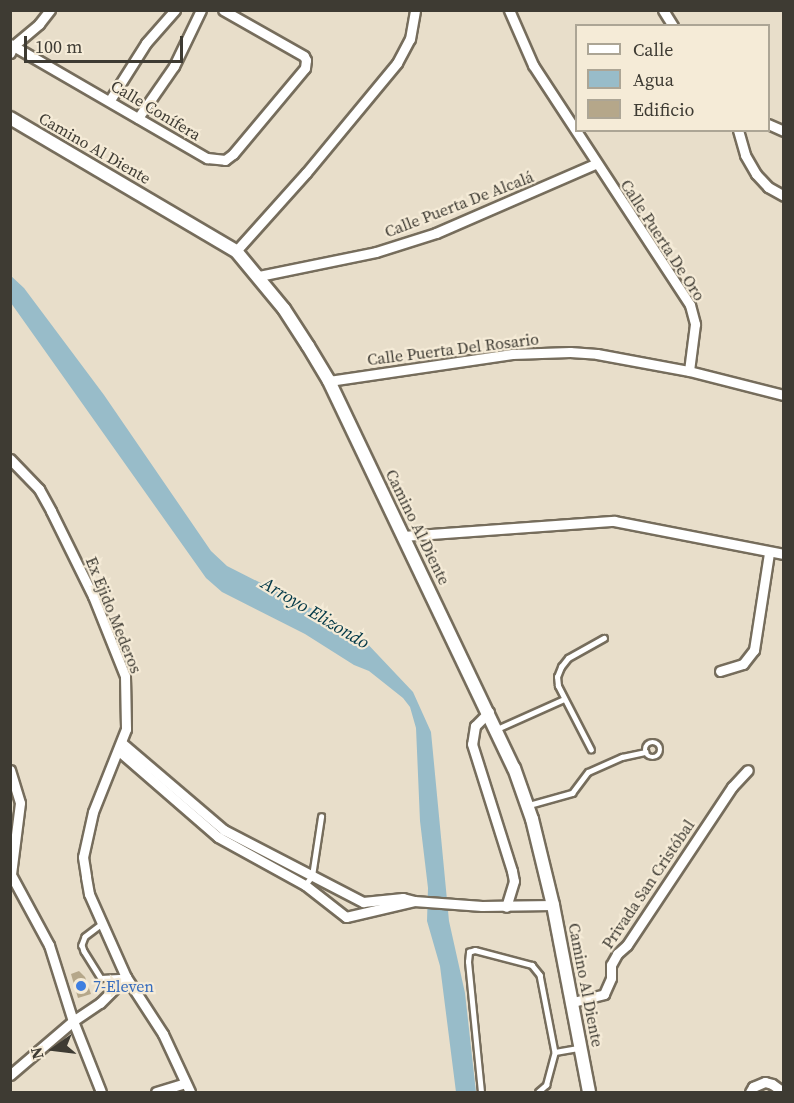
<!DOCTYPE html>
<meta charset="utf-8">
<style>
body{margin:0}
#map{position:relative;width:794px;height:1103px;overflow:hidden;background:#e8deca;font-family:"Source Serif 4",serif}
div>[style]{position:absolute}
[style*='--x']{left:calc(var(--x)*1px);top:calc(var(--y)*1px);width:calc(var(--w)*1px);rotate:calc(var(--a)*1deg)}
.water>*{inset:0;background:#98bcc9}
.building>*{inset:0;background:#b5a78a}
.roads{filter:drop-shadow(2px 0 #766d5c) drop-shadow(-2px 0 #766d5c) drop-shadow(0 2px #766d5c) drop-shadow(0 -2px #766d5c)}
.lane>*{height:4.5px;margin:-2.25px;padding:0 2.25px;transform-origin:2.25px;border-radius:2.25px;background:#fff}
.lane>.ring{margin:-2.25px;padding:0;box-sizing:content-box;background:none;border:4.5px solid #fff;border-radius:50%}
.street>*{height:9px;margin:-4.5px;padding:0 4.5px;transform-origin:4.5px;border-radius:4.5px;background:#fff}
.secondary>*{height:12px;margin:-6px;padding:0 6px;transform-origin:6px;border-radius:6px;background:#fff}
.dots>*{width:16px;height:16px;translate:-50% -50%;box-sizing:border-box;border:3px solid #f5ebd7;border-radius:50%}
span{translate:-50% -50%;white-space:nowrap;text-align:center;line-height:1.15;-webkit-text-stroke:4.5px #f5ebd7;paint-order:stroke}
.street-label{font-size:16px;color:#3e3b33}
.shop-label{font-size:16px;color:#366cbe}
.left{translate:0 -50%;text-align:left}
.water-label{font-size:18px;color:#003746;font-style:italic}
.frame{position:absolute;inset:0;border:12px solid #3e3b33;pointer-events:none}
.legend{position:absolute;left:575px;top:24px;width:195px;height:108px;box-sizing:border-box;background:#f5ebd7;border:2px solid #aca595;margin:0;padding:8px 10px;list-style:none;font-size:18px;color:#3e3b33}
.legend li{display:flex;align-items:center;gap:12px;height:30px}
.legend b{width:30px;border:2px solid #aca595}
.north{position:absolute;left:24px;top:1019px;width:60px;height:60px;-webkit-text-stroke:4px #f5ebd7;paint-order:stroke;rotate:256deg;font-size:16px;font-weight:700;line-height:24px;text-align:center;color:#3e3b33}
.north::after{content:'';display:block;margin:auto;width:21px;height:27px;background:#3e3b33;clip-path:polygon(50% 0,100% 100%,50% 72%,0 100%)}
.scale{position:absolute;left:24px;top:36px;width:159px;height:27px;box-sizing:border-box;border:3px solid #3e3b33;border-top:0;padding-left:8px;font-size:18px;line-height:21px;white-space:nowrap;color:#3e3b33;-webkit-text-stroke:4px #f5ebd7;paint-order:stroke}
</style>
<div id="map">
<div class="water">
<div style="clip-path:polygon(10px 275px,24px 288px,104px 395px,211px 551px,227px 566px,342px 624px,361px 637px,413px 692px,431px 732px,449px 921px,465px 993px,476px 1092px,456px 1092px,440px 966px,427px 921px,428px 888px,420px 821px,416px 728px,410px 707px,403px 698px,369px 671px,354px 665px,305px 634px,222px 592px,206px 578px,11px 303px)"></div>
</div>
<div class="building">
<div style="clip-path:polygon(79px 971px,85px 977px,91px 994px,78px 998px,71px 974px)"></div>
</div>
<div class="roads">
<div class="lane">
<div style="--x:497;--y:729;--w:73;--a:-24.1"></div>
<div class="ring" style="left:645px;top:742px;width:11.5px;height:11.5px"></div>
<div style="--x:591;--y:750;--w:72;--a:-117.3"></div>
<div style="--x:558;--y:686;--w:9;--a:-96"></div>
<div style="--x:557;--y:677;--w:11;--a:-68"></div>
<div style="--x:561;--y:667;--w:11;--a:-52"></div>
<div style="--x:568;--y:658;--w:41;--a:-29.1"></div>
<div style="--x:529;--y:805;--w:45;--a:-15.6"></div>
<div style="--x:572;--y:793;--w:26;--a:-53"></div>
<div style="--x:588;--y:772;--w:37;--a:-24"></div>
<div style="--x:622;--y:757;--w:24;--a:-12"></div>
<div style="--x:305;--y:885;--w:11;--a:-52"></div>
<div style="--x:312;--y:876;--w:60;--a:-81.3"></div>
<div style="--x:102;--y:924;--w:21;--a:143"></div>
<div style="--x:85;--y:937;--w:9;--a:111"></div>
<div style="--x:82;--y:945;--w:6;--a:72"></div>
<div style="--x:84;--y:951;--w:32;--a:58"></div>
<div style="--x:101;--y:978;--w:22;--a:-3"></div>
<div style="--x:481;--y:1092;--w:131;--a:-95.7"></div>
<div style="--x:468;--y:962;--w:10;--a:-84"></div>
<div style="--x:469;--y:952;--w:6;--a:-18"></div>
<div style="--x:475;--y:950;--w:59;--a:14.7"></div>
<div style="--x:532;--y:965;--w:13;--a:51"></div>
<div style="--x:540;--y:975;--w:78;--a:79"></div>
<div style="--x:555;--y:1052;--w:23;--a:-10"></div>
<div style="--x:538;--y:1092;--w:11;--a:-41"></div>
<div style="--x:546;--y:1085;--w:34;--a:-75"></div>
</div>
<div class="street">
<div style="--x:509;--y:10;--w:60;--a:66.4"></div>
<div style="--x:533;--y:65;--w:287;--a:56.8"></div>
<div style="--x:690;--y:305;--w:20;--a:75"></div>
<div style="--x:695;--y:324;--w:47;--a:97.3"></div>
<div style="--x:663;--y:10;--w:19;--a:58"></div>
<div style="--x:10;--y:44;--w:228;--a:30.1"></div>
<div style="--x:207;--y:158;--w:18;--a:6"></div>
<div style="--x:225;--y:160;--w:10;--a:-37"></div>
<div style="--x:233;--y:154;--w:112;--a:-50.1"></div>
<div style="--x:305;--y:68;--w:8;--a:-83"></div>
<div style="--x:306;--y:60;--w:4;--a:-117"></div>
<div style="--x:304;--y:56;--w:93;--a:-150.4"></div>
<div style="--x:10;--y:53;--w:8;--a:-67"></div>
<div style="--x:13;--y:46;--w:34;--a:-40"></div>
<div style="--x:39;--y:24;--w:18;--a:-52"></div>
<div style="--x:110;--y:100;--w:67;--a:-57.7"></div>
<div style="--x:146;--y:43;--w:44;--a:-48.7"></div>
<div style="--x:138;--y:118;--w:63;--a:-55.3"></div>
<div style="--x:174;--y:66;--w:62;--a:-64.3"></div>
<div style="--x:768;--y:124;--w:17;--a:24"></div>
<div style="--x:738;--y:130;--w:26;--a:74"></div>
<div style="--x:745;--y:155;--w:22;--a:60"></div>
<div style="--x:756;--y:174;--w:18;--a:47"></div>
<div style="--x:768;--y:187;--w:18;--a:29"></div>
<div style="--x:236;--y:251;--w:105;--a:-48.1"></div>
<div style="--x:306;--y:173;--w:143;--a:-50.4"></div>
<div style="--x:397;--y:63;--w:27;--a:-62"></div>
<div style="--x:410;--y:39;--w:29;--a:-80"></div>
<div style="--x:259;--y:276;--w:119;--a:-11.6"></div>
<div style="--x:376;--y:252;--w:63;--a:-17.6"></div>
<div style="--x:436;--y:233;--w:173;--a:-23.5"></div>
<div style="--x:329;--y:381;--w:185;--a:-8.4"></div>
<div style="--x:512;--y:354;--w:58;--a:-2"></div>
<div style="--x:570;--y:352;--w:27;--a:4"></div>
<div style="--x:597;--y:354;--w:94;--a:10.5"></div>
<div style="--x:689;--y:371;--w:98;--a:14.2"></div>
<div style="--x:10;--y:459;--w:42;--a:46"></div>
<div style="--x:39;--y:489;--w:25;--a:61"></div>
<div style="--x:51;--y:511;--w:95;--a:63.7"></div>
<div style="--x:93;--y:596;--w:86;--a:68.2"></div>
<div style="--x:125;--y:676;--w:53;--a:88.9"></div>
<div style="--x:126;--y:729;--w:89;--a:111.7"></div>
<div style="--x:93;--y:812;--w:46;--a:102.5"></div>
<div style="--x:83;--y:857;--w:20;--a:81"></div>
<div style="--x:86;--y:877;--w:17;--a:80"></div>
<div style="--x:89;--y:894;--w:91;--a:66"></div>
<div style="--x:126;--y:977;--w:68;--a:57"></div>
<div style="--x:163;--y:1034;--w:64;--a:65"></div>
<div style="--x:403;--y:536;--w:212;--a:-4.1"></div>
<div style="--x:614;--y:521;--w:173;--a:11"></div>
<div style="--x:720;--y:671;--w:24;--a:-17"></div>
<div style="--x:743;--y:664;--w:18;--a:-52"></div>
<div style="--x:754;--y:650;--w:98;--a:-81.2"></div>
<div style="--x:489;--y:712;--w:20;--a:135"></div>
<div style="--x:475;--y:726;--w:18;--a:99"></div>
<div style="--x:472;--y:744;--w:133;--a:72.5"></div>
<div style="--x:512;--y:871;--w:10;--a:79"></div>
<div style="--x:514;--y:881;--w:27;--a:107"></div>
<div style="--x:122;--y:743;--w:134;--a:40.5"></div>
<div style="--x:224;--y:830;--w:157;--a:27.4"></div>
<div style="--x:363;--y:902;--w:40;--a:-5.7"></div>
<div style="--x:403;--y:898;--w:11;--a:15"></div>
<div style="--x:414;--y:901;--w:68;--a:4.2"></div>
<div style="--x:482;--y:906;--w:71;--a:-0.8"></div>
<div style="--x:119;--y:751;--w:131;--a:41"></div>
<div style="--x:218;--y:837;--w:99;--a:28.9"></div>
<div style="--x:305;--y:885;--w:52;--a:38"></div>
<div style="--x:346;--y:917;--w:70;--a:-13.2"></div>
<div style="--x:10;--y:770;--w:34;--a:73"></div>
<div style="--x:20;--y:803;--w:72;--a:97.2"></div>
<div style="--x:10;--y:873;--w:82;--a:61.6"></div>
<div style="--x:49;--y:945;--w:80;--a:72.5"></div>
<div style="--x:73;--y:1021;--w:76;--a:68.5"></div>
<div style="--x:573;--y:1002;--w:32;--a:-14"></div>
<div style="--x:604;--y:994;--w:17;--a:-66"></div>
<div style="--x:611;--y:978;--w:13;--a:-90"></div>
<div style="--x:611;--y:965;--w:13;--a:-61"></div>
<div style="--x:617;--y:954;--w:13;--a:-42"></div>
<div style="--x:627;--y:945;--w:190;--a:-56.4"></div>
<div style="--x:732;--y:787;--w:23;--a:-47"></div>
<div style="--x:10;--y:1075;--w:83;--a:-40.6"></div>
<div style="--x:73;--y:1021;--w:32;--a:-34"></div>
<div style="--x:100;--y:1003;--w:37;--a:-45"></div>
<div style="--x:156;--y:1092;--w:30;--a:-17"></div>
<div style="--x:750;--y:1092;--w:6;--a:-59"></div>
<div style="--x:753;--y:1087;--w:13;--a:-23"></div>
<div style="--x:765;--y:1082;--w:7;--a:16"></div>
<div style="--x:772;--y:1084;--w:14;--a:36"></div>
</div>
<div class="secondary">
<div style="--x:10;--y:118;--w:262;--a:30.5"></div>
<div style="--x:236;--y:251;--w:75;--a:50.4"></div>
<div style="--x:284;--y:309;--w:44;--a:57"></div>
<div style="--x:308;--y:346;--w:41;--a:59"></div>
<div style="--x:329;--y:381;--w:429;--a:64.5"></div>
<div style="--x:514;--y:768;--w:54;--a:70.6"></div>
<div style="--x:532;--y:819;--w:89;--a:76.3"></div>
<div style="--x:553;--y:905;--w:190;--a:79.1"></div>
</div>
</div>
<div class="dots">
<div style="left:81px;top:986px;background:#3f7fe0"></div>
</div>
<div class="street-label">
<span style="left:156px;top:110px;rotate:31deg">Calle Conífera</span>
<span style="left:95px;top:148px;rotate:30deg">Camino Al Diente</span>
<span style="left:459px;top:204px;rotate:-21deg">Calle Puerta De Alcalá</span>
<span style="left:663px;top:240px;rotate:57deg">Calle Puerta De Oro</span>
<span style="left:453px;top:349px;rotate:-7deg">Calle Puerta Del Rosario</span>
<span style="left:418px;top:527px;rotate:64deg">Camino Al Diente</span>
<span style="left:114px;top:615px;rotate:68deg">Ex Ejido Mederos</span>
<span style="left:648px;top:884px;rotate:-56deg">Privada San Cristóbal</span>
<span style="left:586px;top:985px;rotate:79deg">Camino Al Diente</span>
</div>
<div class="shop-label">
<span class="left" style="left:93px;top:986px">7-Eleven</span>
</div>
<div class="water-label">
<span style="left:315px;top:613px;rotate:31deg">Arroyo Elizondo</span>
</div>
<div class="frame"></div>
<ul class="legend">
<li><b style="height:8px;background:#fff"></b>Calle</li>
<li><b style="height:16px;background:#98bcc9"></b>Agua</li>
<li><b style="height:16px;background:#b5a78a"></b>Edificio</li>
</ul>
<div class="north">N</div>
<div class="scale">100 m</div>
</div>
